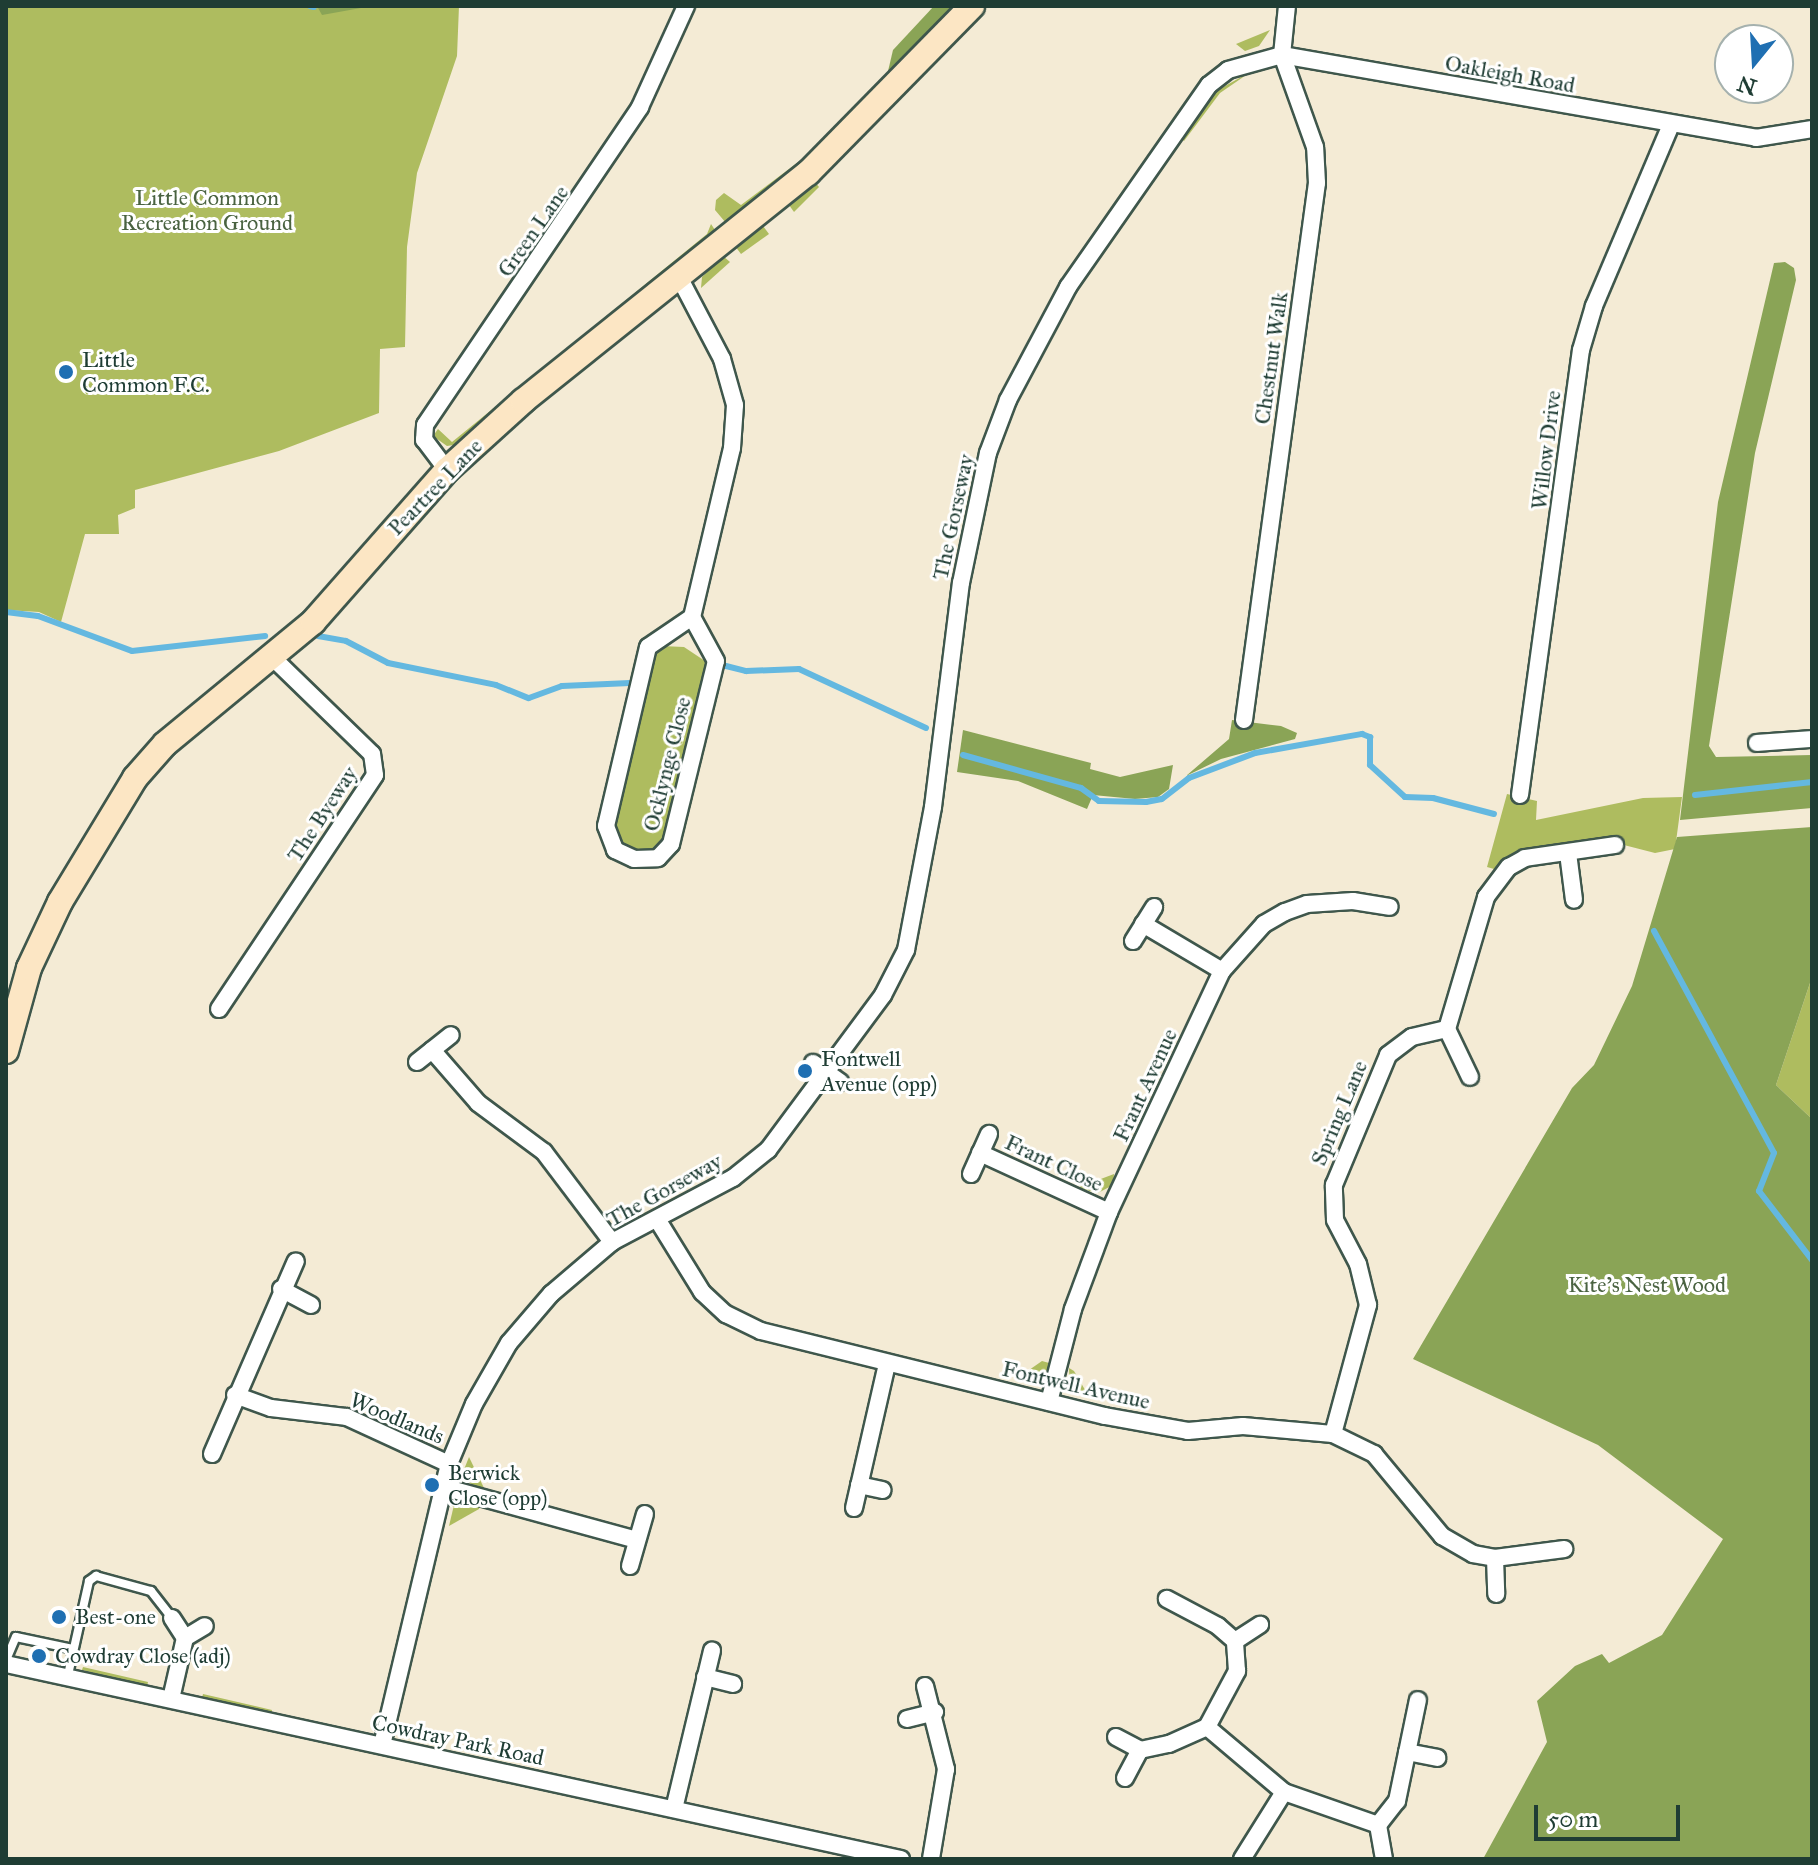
<!DOCTYPE html>
<style>
body{margin:0}
#map{position:relative;width:1818px;height:1865px;overflow:hidden;background:#f4ebd5;font-family:"IM FELL Great Primer",serif}
div>[style]{position:absolute}
[style*='--x']{left:calc(var(--x)*1px);top:calc(var(--y)*1px);width:calc(var(--w)*1px);rotate:calc(var(--a)*1deg)}
.green>*{inset:0;background:#aebc5f}
.forest>*{inset:0;background:#8aa456}
.stream>*{height:6px;margin:-3px;padding:0 3px;transform-origin:3px;border-radius:3px;background:#64b8e0}
.roads{filter:drop-shadow(2px 0 #3f574c) drop-shadow(-2px 0 #3f574c) drop-shadow(0 2px #3f574c) drop-shadow(0 -2px #3f574c)}
.lane>*{height:8px;margin:-4px;padding:0 4px;transform-origin:4px;border-radius:4px;background:#fff}
.street>*{height:16px;margin:-8px;padding:0 8px;transform-origin:8px;border-radius:8px;background:#fff}
.secondary>*{height:24px;margin:-12px;padding:0 12px;transform-origin:12px;border-radius:12px;background:#fce6c4}
.dots>*{width:22px;height:22px;translate:-50% -50%;box-sizing:border-box;border:4px solid #fff;border-radius:50%}
span{translate:-50% -50%;white-space:nowrap;text-align:center;line-height:1.15;-webkit-text-stroke:6px #fff;paint-order:stroke}
.street-label{font-size:22px;color:#1f3d34}
.park-label{font-size:22px;color:#4a6341}
.poi-label{font-size:22px;color:#1f3d34}
.left{translate:0 -50%;text-align:left}
.frame{position:absolute;inset:0;border:8px solid #1f3d34;pointer-events:none}
.north{position:absolute;left:1714px;top:24px;width:80px;height:80px;box-sizing:border-box;background:#fff;border:2px solid #a5b1ae;border-radius:50%;rotate:198deg;font-size:22px;font-weight:700;line-height:32px;text-align:center;color:#1f3d34}
.north::after{content:'';display:block;margin:auto;width:28px;height:36px;background:#1f6fb2;clip-path:polygon(50% 0,100% 100%,50% 72%,0 100%)}
.scale{position:absolute;left:1534px;top:1805px;width:146px;height:36px;box-sizing:border-box;border:4px solid #1f3d34;border-top:0;padding-left:10px;font-size:24px;line-height:28px;white-space:nowrap;color:#1f3d34;-webkit-text-stroke:6px #fff;paint-order:stroke}
</style>
<div id="map">
<div class="green">
<div style="clip-path:polygon(6px 6px,459px 6px,457px 56px,417px 173px,407px 247px,405px 347px,380px 349px,379px 413px,279px 451px,135px 490px,135px 508px,118px 515px,119px 534px,85px 534px,61px 622px,39px 612px,6px 610px)"></div>
<div style="clip-path:polygon(1270px 30px,1259px 46px,1245px 51px,1236px 44px)"></div>
<div style="clip-path:polygon(1252px 71px,1220px 93px,1184px 141px,1181px 138px,1216px 91px)"></div>
<div style="clip-path:polygon(797px 163px,802px 169px,738px 222px,726px 223px,715px 210px,716px 200px,724px 193px,741px 205px)"></div>
<div style="clip-path:polygon(815px 182px,819px 187px,794px 212px,789px 205px)"></div>
<div style="clip-path:polygon(711px 224px,717px 233px,460px 444px,447px 446px,433px 436px,438px 429px,452px 442px,707px 234px)"></div>
<div style="clip-path:polygon(763px 226px,769px 234px,741px 254px,735px 246px)"></div>
<div style="clip-path:polygon(723px 256px,730px 262px,701px 288px,702px 277px)"></div>
<div style="clip-path:polygon(662px 646px,684px 647px,708px 663px,665px 841px,654px 852px,635px 852px,621px 845px,614px 828px,654px 650px)"></div>
<div style="clip-path:polygon(1507px 794px,1537px 801px,1536px 820px,1643px 798px,1682px 797px,1675px 849px,1655px 853px,1620px 844px,1618px 835px,1527px 850px,1494px 869px,1487px 867px)"></div>
<div style="clip-path:polygon(1812px 977px,1812px 1119px,1776px 1085px)"></div>
<div style="clip-path:polygon(1114px 1174px,1113px 1185px,1098px 1193px,1077px 1188px)"></div>
<div style="clip-path:polygon(1042px 1361px,1049px 1363px,1045px 1377px,1037px 1382px,1019px 1377px)"></div>
<div style="clip-path:polygon(1069px 1368px,1074px 1371px,1088px 1395px,1070px 1391px)"></div>
<div style="clip-path:polygon(469px 1457px,484px 1488px,483px 1492px,461px 1477px)"></div>
<div style="clip-path:polygon(466px 1501px,480px 1505px,479px 1509px,449px 1526px,454px 1505px)"></div>
<div style="clip-path:polygon(83px 1667px,148px 1682px,147px 1686px,82px 1670px)"></div>
<div style="clip-path:polygon(203px 1694px,272px 1710px,271px 1714px,202px 1698px)"></div>
</div>
<div class="forest">
<div style="clip-path:polygon(317px 6px,372px 6px,322px 15px)"></div>
<div style="clip-path:polygon(934px 6px,953px 6px,885px 84px,893px 50px)"></div>
<div style="clip-path:polygon(1785px 262px,1794px 268px,1796px 280px,1755px 453px,1709px 746px,1716px 757px,1812px 755px,1812px 808px,1680px 820px,1718px 502px,1774px 263px)"></div>
<div style="clip-path:polygon(1232px 720px,1281px 726px,1297px 733px,1295px 739px,1221px 759px,1186px 776px,1229px 739px)"></div>
<div style="clip-path:polygon(963px 730px,1091px 763px,1090px 769px,1120px 777px,1173px 765px,1169px 789px,1158px 797px,1135px 799px,1093px 795px,1087px 809px,1018px 781px,957px 772px)"></div>
<div style="clip-path:polygon(1812px 827px,1812px 977px,1776px 1085px,1812px 1119px,1812px 1859px,1483px 1859px,1547px 1742px,1537px 1701px,1575px 1666px,1602px 1654px,1609px 1663px,1662px 1635px,1723px 1539px,1598px 1445px,1413px 1359px,1572px 1088px,1594px 1065px,1632px 986px,1677px 837px)"></div>
</div>
<div class="stream">
<div style="--x:310;--y:6;--w:4;--a:14"></div>
<div style="--x:6;--y:612;--w:32;--a:7"></div>
<div style="--x:38;--y:616;--w:100;--a:20.4"></div>
<div style="--x:132;--y:651;--w:134;--a:-6.4"></div>
<div style="--x:318;--y:636;--w:28;--a:10"></div>
<div style="--x:346;--y:641;--w:47;--a:27.6"></div>
<div style="--x:388;--y:663;--w:110;--a:11.5"></div>
<div style="--x:496;--y:685;--w:35;--a:22"></div>
<div style="--x:529;--y:698;--w:35;--a:-20"></div>
<div style="--x:562;--y:686;--w:68;--a:-2.5"></div>
<div style="--x:726;--y:666;--w:21;--a:14"></div>
<div style="--x:746;--y:671;--w:53;--a:-2.2"></div>
<div style="--x:799;--y:669;--w:140;--a:24.9"></div>
<div style="--x:963;--y:755;--w:123;--a:15.6"></div>
<div style="--x:1081;--y:788;--w:22;--a:36"></div>
<div style="--x:1099;--y:801;--w:47;--a:1.2"></div>
<div style="--x:1146;--y:802;--w:16;--a:-11"></div>
<div style="--x:1162;--y:799;--w:34;--a:-38"></div>
<div style="--x:1189;--y:778;--w:71;--a:-20.7"></div>
<div style="--x:1255;--y:753;--w:109;--a:-10.1"></div>
<div style="--x:1362;--y:734;--w:9;--a:21"></div>
<div style="--x:1370;--y:737;--w:28;--a:90"></div>
<div style="--x:1370;--y:765;--w:47;--a:42.4"></div>
<div style="--x:1405;--y:797;--w:28;--a:2"></div>
<div style="--x:1433;--y:798;--w:63;--a:14.7"></div>
<div style="--x:1695;--y:795;--w:118;--a:-6.3"></div>
<div style="--x:1654;--y:931;--w:252;--a:61.6"></div>
<div style="--x:1774;--y:1153;--w:41;--a:111.5"></div>
<div style="--x:1759;--y:1191;--w:87;--a:52.5"></div>
</div>
<div class="roads">
<div class="lane">
<div style="--x:6;--y:1660;--w:25;--a:-67"></div>
<div style="--x:16;--y:1637;--w:58;--a:11.9"></div>
<div style="--x:68;--y:1675;--w:96;--a:-77.4"></div>
<div style="--x:89;--y:1581;--w:9;--a:-36"></div>
<div style="--x:96;--y:1576;--w:57;--a:15.3"></div>
<div style="--x:151;--y:1591;--w:34;--a:52"></div>
</div>
<div class="street">
<div style="--x:679;--y:277;--w:93;--a:62.3"></div>
<div style="--x:722;--y:359;--w:48;--a:74.2"></div>
<div style="--x:735;--y:405;--w:43;--a:94"></div>
<div style="--x:732;--y:448;--w:174;--a:103.3"></div>
<div style="--x:692;--y:617;--w:53;--a:145.7"></div>
<div style="--x:648;--y:647;--w:184;--a:103.2"></div>
<div style="--x:606;--y:826;--w:26;--a:69"></div>
<div style="--x:615;--y:850;--w:21;--a:25"></div>
<div style="--x:634;--y:859;--w:24;--a:-2"></div>
<div style="--x:658;--y:858;--w:19;--a:-47"></div>
<div style="--x:671;--y:844;--w:188;--a:-76.2"></div>
<div style="--x:716;--y:661;--w:50;--a:-118.6"></div>
<div style="--x:447;--y:470;--w:38;--a:-127"></div>
<div style="--x:424;--y:440;--w:15;--a:-86"></div>
<div style="--x:425;--y:425;--w:384;--a:-55.9"></div>
<div style="--x:640;--y:107;--w:111;--a:-65.5"></div>
<div style="--x:1244;--y:720;--w:542;--a:-82.26"></div>
<div style="--x:1317;--y:183;--w:36;--a:-93"></div>
<div style="--x:1315;--y:147;--w:98;--a:-109.7"></div>
<div style="--x:1282;--y:55;--w:49;--a:-84.2"></div>
<div style="--x:1757;--y:743;--w:55;--a:-4.2"></div>
<div style="--x:1520;--y:795;--w:449;--a:-82.2"></div>
<div style="--x:1581;--y:350;--w:46;--a:-73.5"></div>
<div style="--x:1594;--y:306;--w:197;--a:-67"></div>
<div style="--x:1568;--y:853;--w:47;--a:82.7"></div>
<div style="--x:1143;--y:924;--w:92;--a:30.7"></div>
<div style="--x:1133;--y:941;--w:40;--a:-58"></div>
<div style="--x:219;--y:1009;--w:281;--a:-56.3"></div>
<div style="--x:375;--y:775;--w:21;--a:-98"></div>
<div style="--x:372;--y:754;--w:136;--a:-135.9"></div>
<div style="--x:1447;--y:1029;--w:53;--a:64.4"></div>
<div style="--x:432;--y:1050;--w:70;--a:49"></div>
<div style="--x:478;--y:1103;--w:82;--a:36.6"></div>
<div style="--x:544;--y:1152;--w:113;--a:52.9"></div>
<div style="--x:417;--y:1062;--w:43;--a:-38.5"></div>
<div style="--x:813;--y:1063;--w:33;--a:35"></div>
<div style="--x:980;--y:1153;--w:142;--a:24.6"></div>
<div style="--x:971;--y:1174;--w:44;--a:-65.8"></div>
<div style="--x:657;--y:1219;--w:86;--a:58.3"></div>
<div style="--x:702;--y:1292;--w:33;--a:43"></div>
<div style="--x:726;--y:1314;--w:39;--a:26"></div>
<div style="--x:761;--y:1331;--w:354;--a:13.9"></div>
<div style="--x:1105;--y:1416;--w:84;--a:10.2"></div>
<div style="--x:1188;--y:1431;--w:55;--a:-5.2"></div>
<div style="--x:1243;--y:1426;--w:90;--a:5.1"></div>
<div style="--x:1333;--y:1434;--w:46;--a:26"></div>
<div style="--x:1374;--y:1454;--w:107;--a:50.3"></div>
<div style="--x:1442;--y:1536;--w:36;--a:30"></div>
<div style="--x:1473;--y:1554;--w:22;--a:10"></div>
<div style="--x:1495;--y:1558;--w:70;--a:-7.4"></div>
<div style="--x:281;--y:1289;--w:34;--a:28"></div>
<div style="--x:235;--y:1395;--w:38;--a:20"></div>
<div style="--x:271;--y:1408;--w:77;--a:6.8"></div>
<div style="--x:347;--y:1417;--w:112;--a:24.7"></div>
<div style="--x:1049;--y:1402;--w:96;--a:-75.5"></div>
<div style="--x:1073;--y:1309;--w:103;--a:-69.6"></div>
<div style="--x:1109;--y:1212;--w:266;--a:-64.9"></div>
<div style="--x:1222;--y:971;--w:63;--a:-48.2"></div>
<div style="--x:1264;--y:924;--w:24;--a:-30"></div>
<div style="--x:1285;--y:912;--w:23;--a:-20"></div>
<div style="--x:1307;--y:904;--w:46;--a:-3.7"></div>
<div style="--x:1353;--y:901;--w:37;--a:9"></div>
<div style="--x:1333;--y:1434;--w:134;--a:-74.8"></div>
<div style="--x:1368;--y:1305;--w:42;--a:-103.7"></div>
<div style="--x:1358;--y:1264;--w:50;--a:-117.6"></div>
<div style="--x:1335;--y:1220;--w:35;--a:-92"></div>
<div style="--x:1334;--y:1185;--w:141;--a:-67.4"></div>
<div style="--x:1388;--y:1055;--w:30;--a:-37"></div>
<div style="--x:1412;--y:1037;--w:36;--a:-13"></div>
<div style="--x:1447;--y:1029;--w:138;--a:-73.5"></div>
<div style="--x:1486;--y:897;--w:38;--a:-53"></div>
<div style="--x:1509;--y:867;--w:18;--a:-29"></div>
<div style="--x:1525;--y:858;--w:91;--a:-8.2"></div>
<div style="--x:212;--y:1454;--w:210;--a:-66.5"></div>
<div style="--x:859;--y:1485;--w:24;--a:12"></div>
<div style="--x:443;--y:1487;--w:201;--a:15.3"></div>
<div style="--x:854;--y:1508;--w:148;--a:-77.1"></div>
<div style="--x:1495;--y:1558;--w:36;--a:88"></div>
<div style="--x:630;--y:1566;--w:54;--a:-73.9"></div>
<div style="--x:172;--y:1618;--w:24;--a:57"></div>
<div style="--x:185;--y:1638;--w:23;--a:-31"></div>
<div style="--x:1235;--y:1641;--w:30;--a:-33"></div>
<div style="--x:6;--y:1664;--w:916;--a:12.29"></div>
<div style="--x:705;--y:1677;--w:29;--a:14"></div>
<div style="--x:925;--y:1686;--w:86;--a:75.8"></div>
<div style="--x:946;--y:1769;--w:91;--a:99.5"></div>
<div style="--x:171;--y:1699;--w:63;--a:-77.1"></div>
<div style="--x:907;--y:1719;--w:29;--a:-14"></div>
<div style="--x:1207;--y:1727;--w:101;--a:40.2"></div>
<div style="--x:1284;--y:1792;--w:100;--a:19.3"></div>
<div style="--x:1116;--y:1737;--w:27;--a:28"></div>
<div style="--x:1140;--y:1750;--w:30;--a:-12"></div>
<div style="--x:1169;--y:1744;--w:42;--a:-24.1"></div>
<div style="--x:1207;--y:1727;--w:64;--a:-61.8"></div>
<div style="--x:1237;--y:1671;--w:30;--a:-94"></div>
<div style="--x:1235;--y:1641;--w:23;--a:-139"></div>
<div style="--x:1218;--y:1626;--w:58;--a:-152.1"></div>
<div style="--x:382;--y:1745;--w:289;--a:-76.6"></div>
<div style="--x:449;--y:1464;--w:65;--a:-67.4"></div>
<div style="--x:474;--y:1404;--w:70;--a:-60.2"></div>
<div style="--x:509;--y:1343;--w:65;--a:-49.4"></div>
<div style="--x:551;--y:1294;--w:80;--a:-40.4"></div>
<div style="--x:612;--y:1242;--w:137;--a:-27.9"></div>
<div style="--x:733;--y:1178;--w:45;--a:-38.7"></div>
<div style="--x:768;--y:1150;--w:193;--a:-53.4"></div>
<div style="--x:883;--y:995;--w:51;--a:-62.9"></div>
<div style="--x:906;--y:950;--w:146;--a:-79.3"></div>
<div style="--x:933;--y:807;--w:226;--a:-82.9"></div>
<div style="--x:961;--y:583;--w:133;--a:-78.3"></div>
<div style="--x:988;--y:453;--w:57;--a:-69.3"></div>
<div style="--x:1008;--y:400;--w:128;--a:-62"></div>
<div style="--x:1068;--y:287;--w:246;--a:-55.1"></div>
<div style="--x:1209;--y:85;--w:24;--a:-38"></div>
<div style="--x:1228;--y:70;--w:56;--a:-15.5"></div>
<div style="--x:1282;--y:55;--w:481;--a:9.9"></div>
<div style="--x:1756;--y:138;--w:57;--a:-9.1"></div>
<div style="--x:1407;--y:1752;--w:31;--a:11"></div>
<div style="--x:1125;--y:1778;--w:32;--a:-62"></div>
<div style="--x:674;--y:1809;--w:163;--a:-76.5"></div>
<div style="--x:1242;--y:1859;--w:79;--a:-57.9"></div>
<div style="--x:1384;--y:1859;--w:35;--a:-100"></div>
<div style="--x:1378;--y:1825;--w:31;--a:-52"></div>
<div style="--x:1397;--y:1801;--w:103;--a:-78.3"></div>
</div>
<div class="secondary">
<div style="--x:6;--y:1051;--w:86;--a:-74.5"></div>
<div style="--x:29;--y:968;--w:73;--a:-64.8"></div>
<div style="--x:60;--y:902;--w:145;--a:-58.8"></div>
<div style="--x:135;--y:778;--w:45;--a:-48.6"></div>
<div style="--x:165;--y:744;--w:192;--a:-39.5"></div>
<div style="--x:313;--y:622;--w:203;--a:-48.6"></div>
<div style="--x:447;--y:470;--w:103;--a:-42.2"></div>
<div style="--x:523;--y:401;--w:365;--a:-38.7"></div>
<div style="--x:808;--y:173;--w:234;--a:-45.5"></div>
</div>
</div>
<div class="dots">
<div style="left:66px;top:372px;background:#1f6fb2"></div>
<div style="left:805px;top:1071px;background:#1f6fb2"></div>
<div style="left:432px;top:1485px;background:#1f6fb2"></div>
<div style="left:59px;top:1617px;background:#1f6fb2"></div>
<div style="left:39px;top:1656px;background:#1f6fb2"></div>
</div>
<div class="street-label">
<span style="left:1510px;top:74px;rotate:10deg">Oakleigh Road</span>
<span style="left:533px;top:231px;rotate:-55deg">Green Lane</span>
<span style="left:1271px;top:358px;rotate:-82deg">Chestnut Walk</span>
<span style="left:1546px;top:450px;rotate:-83deg">Willow Drive</span>
<span style="left:435px;top:487px;rotate:-46deg">Peartree Lane</span>
<span style="left:953px;top:517px;rotate:-78deg">The Gorseway</span>
<span style="left:667px;top:764px;rotate:-76deg">Ocklynge Close</span>
<span style="left:322px;top:814px;rotate:-57deg">The Byeway</span>
<span style="left:1145px;top:1085px;rotate:-65deg">Frant Avenue</span>
<span style="left:1339px;top:1113px;rotate:-67deg">Spring Lane</span>
<span style="left:1054px;top:1163px;rotate:25deg">Frant Close</span>
<span style="left:664px;top:1190px;rotate:-29deg">The Gorseway</span>
<span style="left:1076px;top:1385px;rotate:13deg">Fontwell Avenue</span>
<span style="left:397px;top:1418px;rotate:23deg">Woodlands</span>
<span style="left:458px;top:1740px;rotate:12deg">Cowdray Park Road</span>
</div>
<div class="park-label">
<span style="left:207px;top:210px">Little Common<br>Recreation Ground</span>
<span style="left:1647px;top:1285px">Kite's Nest Wood</span>
</div>
<div class="poi-label">
<span class="left" style="left:82px;top:372px">Little<br>Common F.C.</span>
<span class="left" style="left:821px;top:1071px">Fontwell<br>Avenue (opp)</span>
<span class="left" style="left:448px;top:1485px">Berwick<br>Close (opp)</span>
<span class="left" style="left:75px;top:1617px">Best-one</span>
<span class="left" style="left:55px;top:1656px">Cowdray Close (adj)</span>
</div>
<div class="frame"></div>
<div class="north">N</div>
<div class="scale">50 m</div>
</div>
